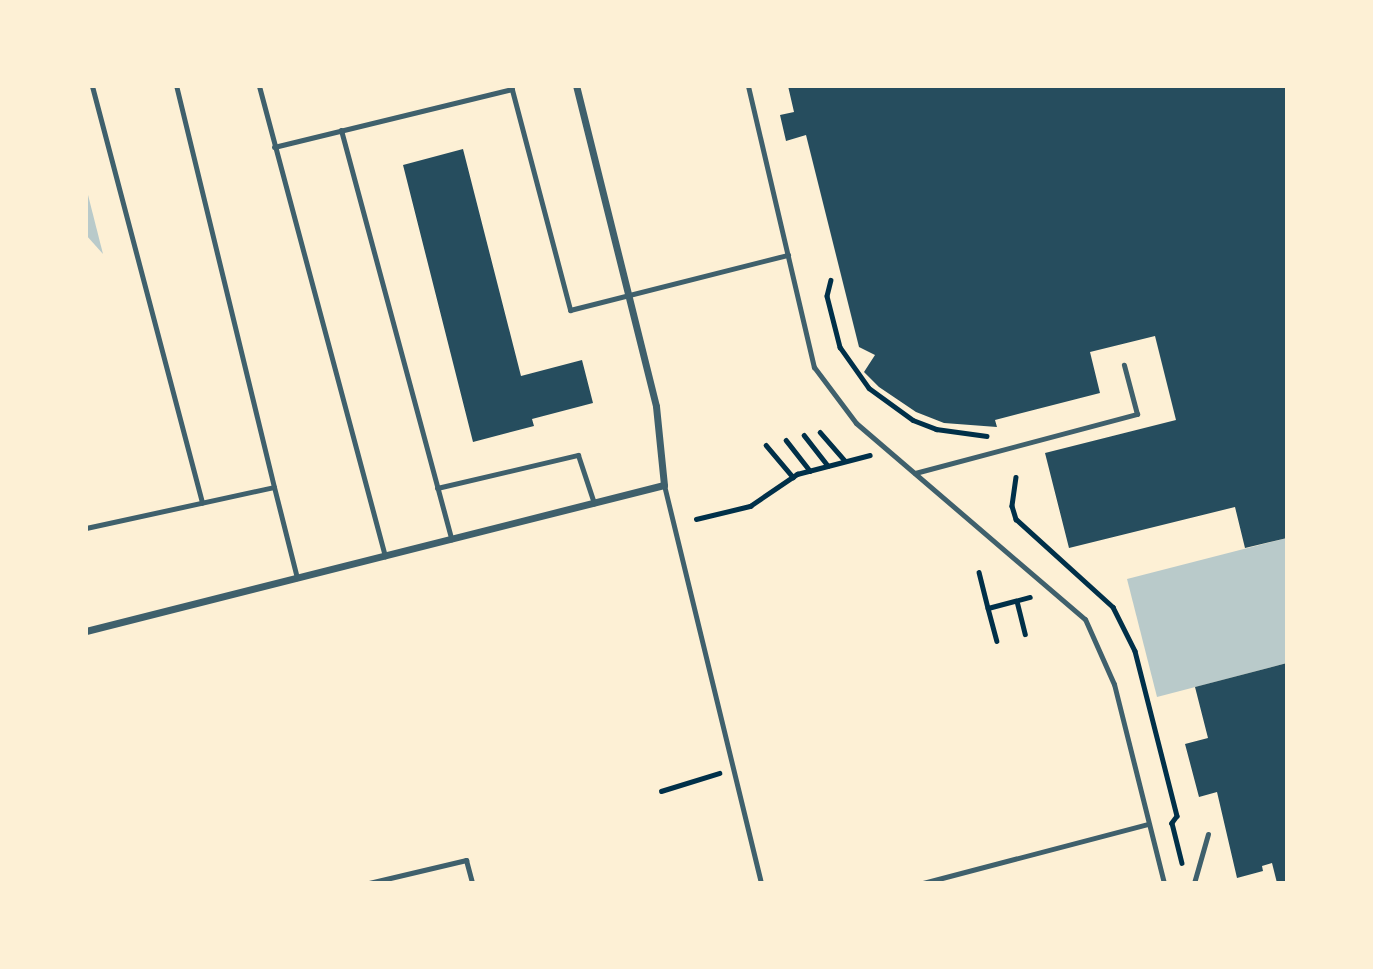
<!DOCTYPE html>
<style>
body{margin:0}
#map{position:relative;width:1373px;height:969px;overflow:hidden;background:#fdf0d5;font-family:Spectral,serif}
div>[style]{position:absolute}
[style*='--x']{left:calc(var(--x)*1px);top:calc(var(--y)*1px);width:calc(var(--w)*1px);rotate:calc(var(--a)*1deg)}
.green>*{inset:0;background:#b9caca}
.building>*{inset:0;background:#264d5e}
.path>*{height:4.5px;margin:-2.25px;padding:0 2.25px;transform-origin:2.25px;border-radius:2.25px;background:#003049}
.service>*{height:5px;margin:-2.5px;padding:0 2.5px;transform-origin:2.5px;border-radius:2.5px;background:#3f606c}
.minor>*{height:7px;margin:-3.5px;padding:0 3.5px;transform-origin:3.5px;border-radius:3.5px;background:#3f606c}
span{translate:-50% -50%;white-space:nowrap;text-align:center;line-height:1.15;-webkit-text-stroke:5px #fdf0d5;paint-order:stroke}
.frame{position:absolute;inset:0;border:88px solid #fdf0d5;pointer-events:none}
</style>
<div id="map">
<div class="green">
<div style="clip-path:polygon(86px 187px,103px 254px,86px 235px)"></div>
<div style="clip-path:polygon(1287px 538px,1287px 663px,1157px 697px,1127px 579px)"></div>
</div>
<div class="building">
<div style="clip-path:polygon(788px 86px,1287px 86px,1287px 538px,1245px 548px,1235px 507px,1069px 548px,1045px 453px,1176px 420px,1155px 336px,1090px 352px,1100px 393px,995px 420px,997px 427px,944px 423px,916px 412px,879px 387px,864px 372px,875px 355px,859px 347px,806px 135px,786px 141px,780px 115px,794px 112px)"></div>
<div style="clip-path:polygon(463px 149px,521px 376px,582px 360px,593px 403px,532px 419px,534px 426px,473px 442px,403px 165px)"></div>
<div style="clip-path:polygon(1287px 663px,1287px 883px,1277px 883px,1272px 863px,1262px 866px,1263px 871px,1237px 878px,1217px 792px,1199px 797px,1185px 744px,1208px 738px,1195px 687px)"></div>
</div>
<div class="path">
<div style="--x:831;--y:280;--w:16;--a:104"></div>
<div style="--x:827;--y:296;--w:53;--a:75.7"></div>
<div style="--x:840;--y:347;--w:50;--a:54.7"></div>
<div style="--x:869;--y:388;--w:54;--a:36"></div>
<div style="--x:913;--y:420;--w:25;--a:21"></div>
<div style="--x:936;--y:429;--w:51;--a:7.8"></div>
<div style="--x:820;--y:432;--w:38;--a:49"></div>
<div style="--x:804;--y:435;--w:39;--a:52"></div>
<div style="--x:786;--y:440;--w:39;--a:52"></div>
<div style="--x:766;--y:445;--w:42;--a:49.8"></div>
<div style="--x:1016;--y:477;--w:29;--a:98"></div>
<div style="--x:1012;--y:506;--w:14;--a:73"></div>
<div style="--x:1016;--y:519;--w:131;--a:42.2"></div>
<div style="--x:1113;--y:607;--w:49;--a:63.4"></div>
<div style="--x:1135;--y:651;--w:170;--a:75.7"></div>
<div style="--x:1177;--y:816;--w:9;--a:126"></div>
<div style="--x:1172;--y:823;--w:41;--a:76"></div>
<div style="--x:696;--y:519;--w:56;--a:-13.5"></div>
<div style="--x:750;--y:506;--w:57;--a:-34.2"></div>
<div style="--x:797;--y:474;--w:75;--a:-14.6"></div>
<div style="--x:979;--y:572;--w:37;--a:76"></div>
<div style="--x:988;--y:608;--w:43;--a:-14.7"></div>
<div style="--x:1017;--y:601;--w:34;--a:76"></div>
<div style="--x:988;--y:608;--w:34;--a:75"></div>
<div style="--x:661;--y:791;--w:61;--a:-17.2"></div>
</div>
<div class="service">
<div style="--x:92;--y:86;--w:431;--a:75.2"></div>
<div style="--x:259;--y:86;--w:487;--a:75"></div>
<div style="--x:511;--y:86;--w:232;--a:75.2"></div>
<div style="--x:570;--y:310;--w:225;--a:-14.2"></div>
<div style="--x:748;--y:86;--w:289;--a:76.8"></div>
<div style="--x:814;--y:367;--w:70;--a:53.1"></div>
<div style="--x:856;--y:423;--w:301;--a:40.6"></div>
<div style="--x:1085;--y:619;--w:71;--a:66"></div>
<div style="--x:1114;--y:684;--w:205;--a:75.9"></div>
<div style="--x:341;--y:130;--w:424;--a:74.9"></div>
<div style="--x:274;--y:147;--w:245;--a:-13.7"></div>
<div style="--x:915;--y:473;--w:230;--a:-14.9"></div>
<div style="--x:1137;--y:414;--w:51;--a:-104.9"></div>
<div style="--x:664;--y:485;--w:410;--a:76.3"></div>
<div style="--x:274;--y:487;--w:94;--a:75.8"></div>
<div style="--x:437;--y:488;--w:145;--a:-13.2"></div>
<div style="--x:578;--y:455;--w:51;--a:71.6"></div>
<div style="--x:86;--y:528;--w:192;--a:-12.3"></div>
<div style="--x:274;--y:487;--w:413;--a:-103.7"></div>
<div style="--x:369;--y:883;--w:100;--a:-13.3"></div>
<div style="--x:466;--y:860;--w:24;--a:75"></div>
<div style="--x:923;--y:883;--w:233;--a:-14.7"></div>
<div style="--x:1194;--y:883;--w:51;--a:-74.1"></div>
</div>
<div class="minor">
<div style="--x:86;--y:631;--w:596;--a:-14.18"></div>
<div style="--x:664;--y:485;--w:79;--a:-95.8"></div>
<div style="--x:656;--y:406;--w:330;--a:-104"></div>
</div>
<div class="frame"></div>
</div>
